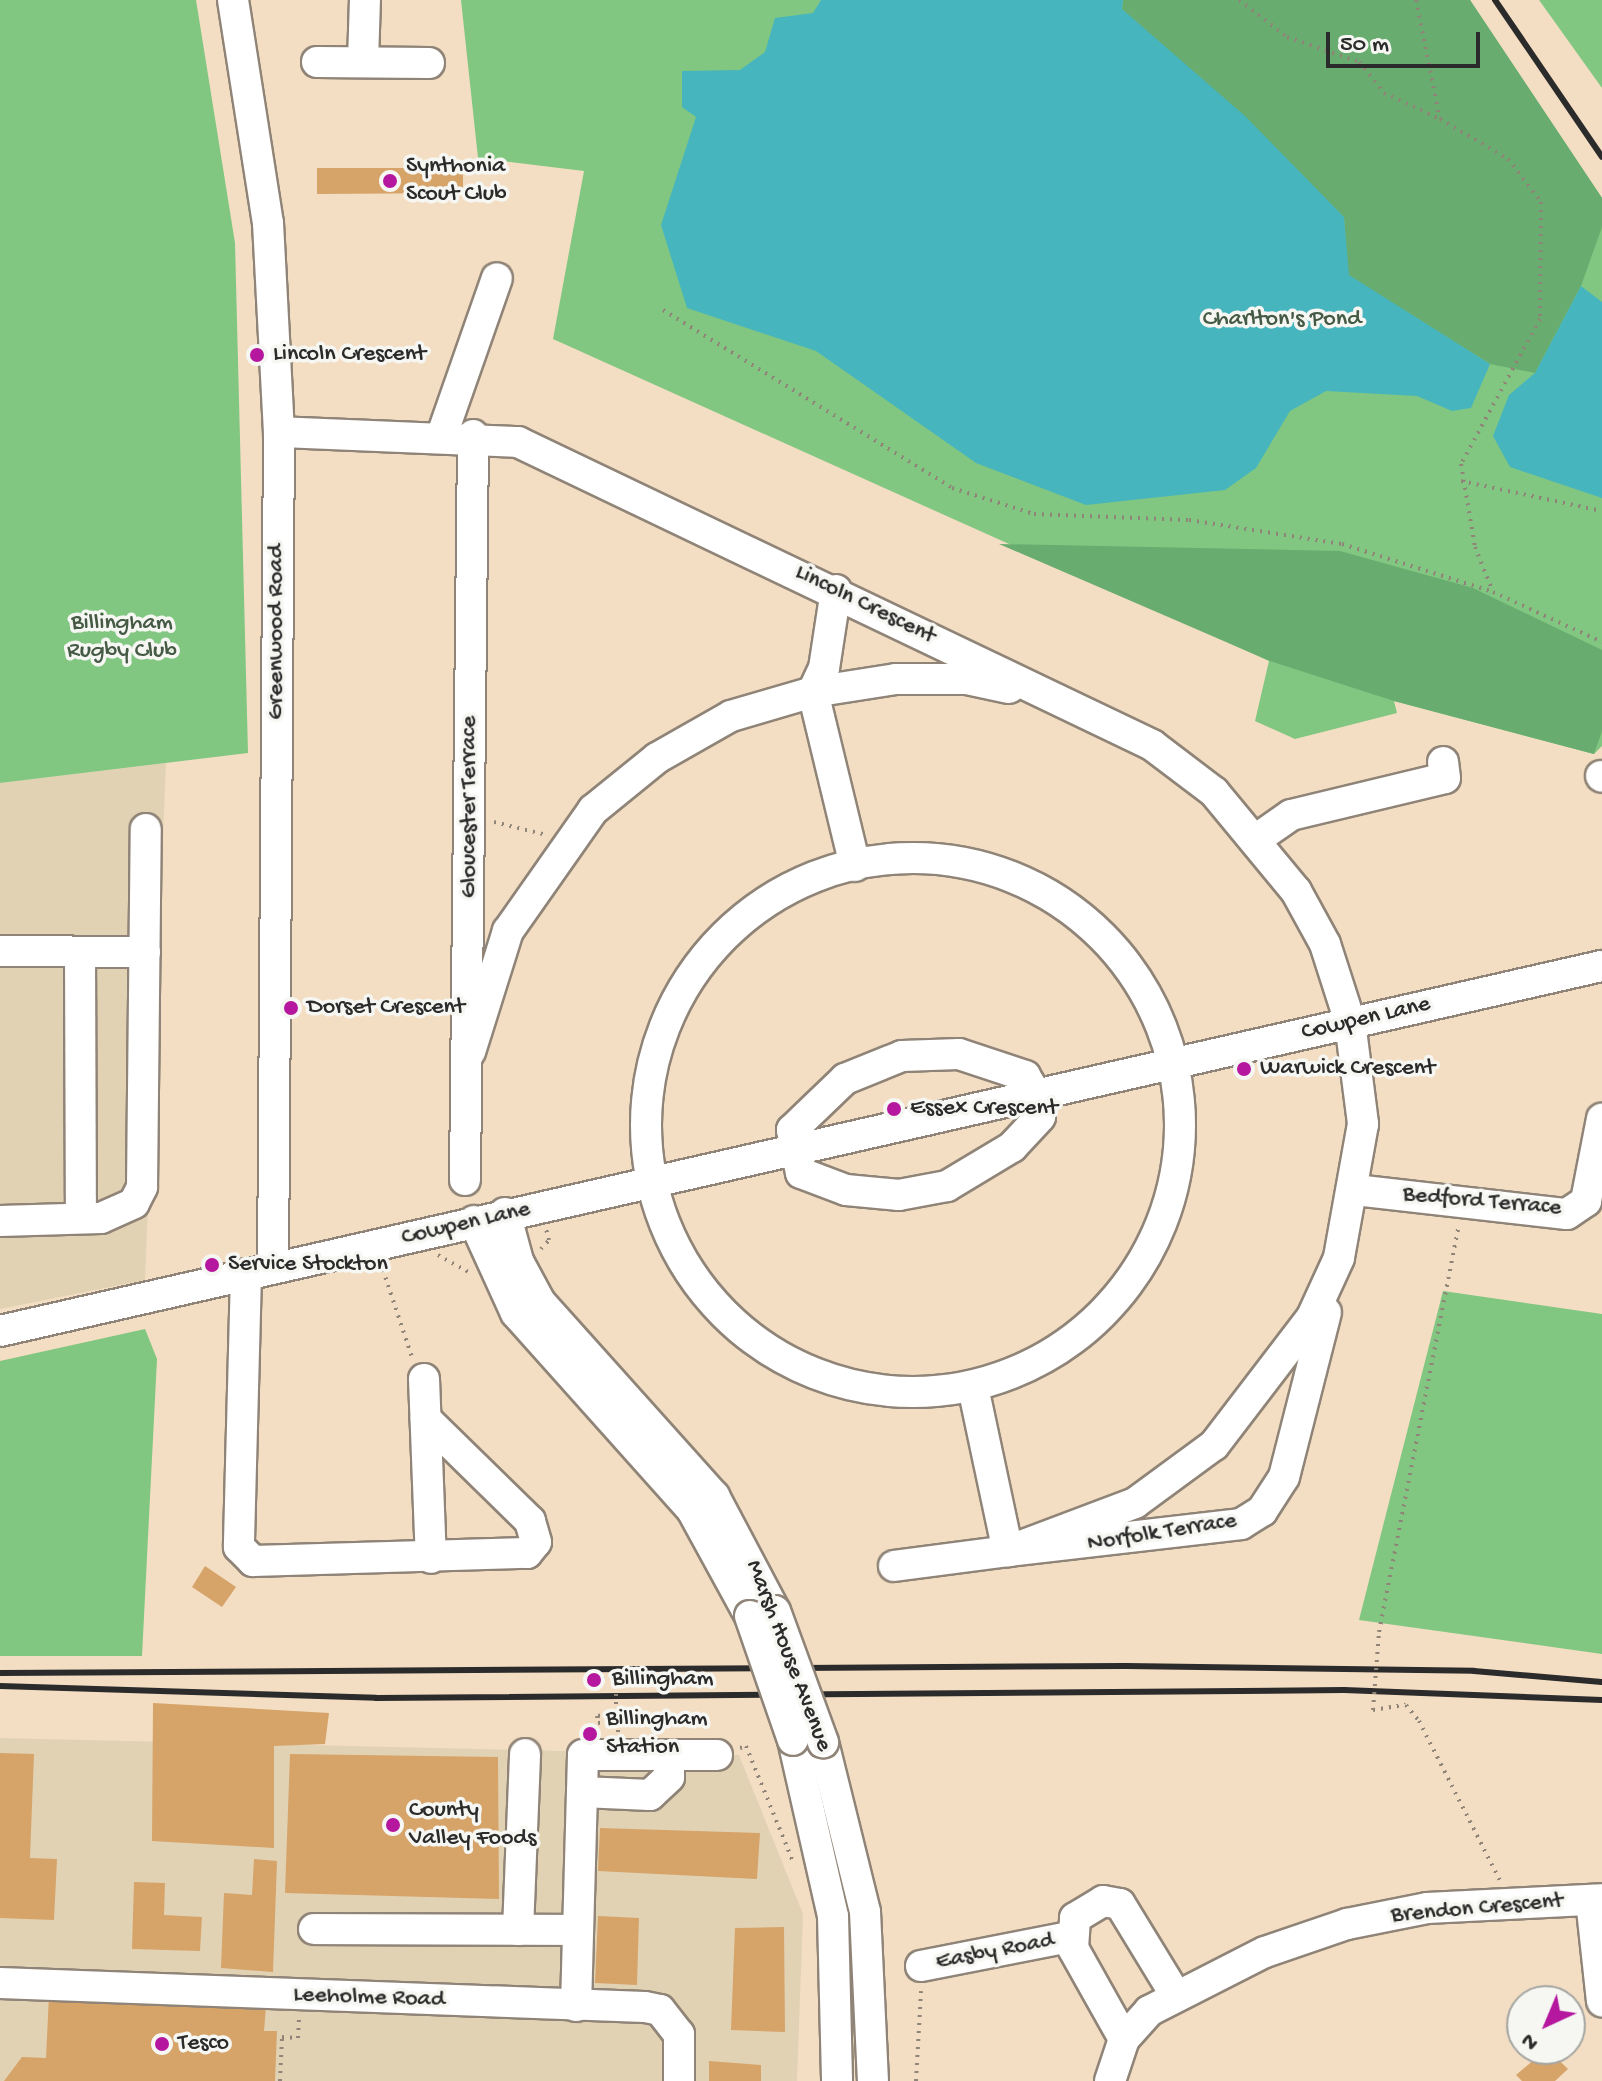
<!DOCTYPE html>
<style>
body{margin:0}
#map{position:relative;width:1602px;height:2081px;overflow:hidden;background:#f3dec3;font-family:"Gochi Hand",sans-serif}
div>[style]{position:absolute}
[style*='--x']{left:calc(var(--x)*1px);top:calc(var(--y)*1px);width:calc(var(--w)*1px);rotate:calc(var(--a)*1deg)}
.built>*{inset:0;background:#e2d2b4}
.green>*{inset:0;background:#81c781}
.forest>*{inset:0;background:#68ac6f}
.water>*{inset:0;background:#46b5be}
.building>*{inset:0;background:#d6a369}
.path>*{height:4px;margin-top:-2px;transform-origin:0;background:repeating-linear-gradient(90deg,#8f8477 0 2px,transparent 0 8px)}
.roads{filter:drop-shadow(2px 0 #8f8477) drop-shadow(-2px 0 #8f8477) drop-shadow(0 2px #8f8477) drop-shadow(0 -2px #8f8477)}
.minor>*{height:30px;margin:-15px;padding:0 15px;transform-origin:15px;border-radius:15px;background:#fff}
.minor>.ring{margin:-15px;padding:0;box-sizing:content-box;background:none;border:30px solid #fff;border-radius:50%}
.rail>*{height:6px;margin:-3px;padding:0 3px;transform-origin:3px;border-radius:3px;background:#2b2b2b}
.path-bridge>*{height:4px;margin-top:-2px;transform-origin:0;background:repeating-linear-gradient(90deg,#8f8477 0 2px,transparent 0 8px)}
.bridges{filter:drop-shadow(2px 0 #8f8477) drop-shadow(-2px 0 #8f8477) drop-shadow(0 2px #8f8477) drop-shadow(0 -2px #8f8477)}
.minor-bridge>*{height:30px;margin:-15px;padding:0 15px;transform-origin:15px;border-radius:15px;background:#fff}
.dots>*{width:22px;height:22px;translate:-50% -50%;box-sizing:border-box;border:4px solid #f6f6f2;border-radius:50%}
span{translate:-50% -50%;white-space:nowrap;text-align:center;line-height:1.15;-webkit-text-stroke:7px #f6f6f2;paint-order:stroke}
.poi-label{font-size:24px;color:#2b2b2b}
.left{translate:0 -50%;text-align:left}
.park-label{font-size:24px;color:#455a45}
.street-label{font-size:24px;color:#2b2b2b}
.north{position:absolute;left:1506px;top:1985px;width:80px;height:80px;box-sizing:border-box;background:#f6f6f2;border:2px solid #a5a5a2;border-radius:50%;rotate:224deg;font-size:22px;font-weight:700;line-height:32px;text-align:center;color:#2b2b2b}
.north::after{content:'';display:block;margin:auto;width:28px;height:36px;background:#b5179e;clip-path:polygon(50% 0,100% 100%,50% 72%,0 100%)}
.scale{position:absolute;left:1326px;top:32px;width:154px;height:36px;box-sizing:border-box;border:4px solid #2b2b2b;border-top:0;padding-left:10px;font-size:24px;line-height:28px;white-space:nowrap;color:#2b2b2b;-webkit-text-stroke:6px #f6f6f2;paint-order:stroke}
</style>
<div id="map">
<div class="built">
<div style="clip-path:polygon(166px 763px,145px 1280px,0 1309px,0 783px)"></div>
<div style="clip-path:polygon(0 1738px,739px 1755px,803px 1914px,797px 2081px,0 2081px)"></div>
</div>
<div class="green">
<div style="clip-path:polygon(0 0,196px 0,235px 243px,248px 753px,0 783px)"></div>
<div style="clip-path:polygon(461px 0,1470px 0,1602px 198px,1602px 746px,1594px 754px,1394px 701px,1397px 713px,1295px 739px,1255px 721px,1269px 661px,553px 339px,584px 171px,478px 158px)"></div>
<div style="clip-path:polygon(1539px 0,1602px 0,1602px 88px)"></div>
<div style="clip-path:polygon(1443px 1291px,1602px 1314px,1602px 1654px,1359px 1620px)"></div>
<div style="clip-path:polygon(145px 1329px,157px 1359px,142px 1656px,0 1656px,0 1361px)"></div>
</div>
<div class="forest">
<div style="clip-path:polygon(1123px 0,1470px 0,1602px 198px,1602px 227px,1581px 286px,1535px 373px,1490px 364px,1348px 275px,1344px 217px,1122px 9px)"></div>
<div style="clip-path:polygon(999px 544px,1340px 551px,1473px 588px,1602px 650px,1602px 731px,1594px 754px,1394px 701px,1270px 661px)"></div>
</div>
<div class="water">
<div style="clip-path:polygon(821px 0,1123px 0,1122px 9px,1245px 116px,1344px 217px,1349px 275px,1490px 364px,1471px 408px,1452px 411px,1417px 396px,1326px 391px,1290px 411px,1256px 468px,1225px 490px,1086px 505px,976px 463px,816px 351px,687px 308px,661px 225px,696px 117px,682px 107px,682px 71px,740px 70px,765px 52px,775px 18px,813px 13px)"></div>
<div style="clip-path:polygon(1581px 286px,1602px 302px,1602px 498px,1510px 467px,1493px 436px,1509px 395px,1535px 373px)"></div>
</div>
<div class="building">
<div style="clip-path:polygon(317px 168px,463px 168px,463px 193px,317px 194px)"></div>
<div style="clip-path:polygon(205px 1566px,236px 1587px,222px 1607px,192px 1587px)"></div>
<div style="clip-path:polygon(153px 1703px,329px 1713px,325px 1744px,274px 1746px,274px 1848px,152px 1841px)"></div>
<div style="clip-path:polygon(0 1753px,34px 1754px,30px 1858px,57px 1859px,54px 1920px,0 1918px)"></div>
<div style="clip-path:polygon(290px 1754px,498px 1757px,499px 1899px,285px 1893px)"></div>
<div style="clip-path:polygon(600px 1828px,760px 1833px,757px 1879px,598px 1871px)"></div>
<div style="clip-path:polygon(254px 1859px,277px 1861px,273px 1972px,221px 1968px,224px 1893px,252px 1895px)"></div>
<div style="clip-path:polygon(134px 1882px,165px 1883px,164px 1915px,202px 1917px,200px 1951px,132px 1949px)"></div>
<div style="clip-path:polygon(598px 1916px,639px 1918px,637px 1985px,595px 1983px)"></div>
<div style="clip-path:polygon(784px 1927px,785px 2032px,731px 2030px,735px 1928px)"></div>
<div style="clip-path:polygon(49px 1995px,266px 2006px,264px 2031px,277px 2031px,275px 2081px,4px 2081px,22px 2057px,46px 2058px)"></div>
<div style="clip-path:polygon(1547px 2049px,1568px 2069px,1555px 2081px,1522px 2081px,1516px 2075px)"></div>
<div style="clip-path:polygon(709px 2061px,761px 2065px,761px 2081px,709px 2081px)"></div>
</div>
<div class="path">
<div style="--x:1239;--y:0;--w:61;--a:37.6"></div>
<div style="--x:1287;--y:37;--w:76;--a:19.1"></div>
<div style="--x:1359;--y:62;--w:40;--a:51"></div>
<div style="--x:1384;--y:93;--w:62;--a:24.9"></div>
<div style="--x:1416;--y:0;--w:121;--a:78.6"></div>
<div style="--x:1440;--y:119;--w:79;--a:30.5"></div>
<div style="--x:1508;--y:159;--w:54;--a:52.5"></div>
<div style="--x:1541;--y:202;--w:117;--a:90.5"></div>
<div style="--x:1540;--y:319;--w:165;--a:118.6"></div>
<div style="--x:1461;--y:464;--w:84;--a:80.4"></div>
<div style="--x:1475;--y:547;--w:48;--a:68.2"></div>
<div style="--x:663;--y:310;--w:339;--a:31.6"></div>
<div style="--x:952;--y:488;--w:86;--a:17.6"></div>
<div style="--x:1034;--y:514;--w:155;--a:2.2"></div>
<div style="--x:1189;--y:520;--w:155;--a:8.9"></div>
<div style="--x:1342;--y:544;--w:158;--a:17.6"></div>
<div style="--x:1493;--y:592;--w:120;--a:24.6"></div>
<div style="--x:1461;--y:481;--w:144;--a:12"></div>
<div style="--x:494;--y:822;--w:55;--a:13.8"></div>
<div style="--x:541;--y:1249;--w:12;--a:-48"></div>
<div style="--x:549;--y:1240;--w:11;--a:-105"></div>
<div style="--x:438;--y:1255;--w:38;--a:29"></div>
<div style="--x:383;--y:1270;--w:92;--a:71.6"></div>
<div style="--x:1379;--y:1632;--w:415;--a:-78.9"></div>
<div style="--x:603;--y:1679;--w:13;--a:-4"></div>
<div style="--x:1373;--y:1710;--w:33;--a:-9"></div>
<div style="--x:1406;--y:1705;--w:21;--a:51"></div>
<div style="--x:1419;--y:1721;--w:179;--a:63.1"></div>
<div style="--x:616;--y:1714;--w:19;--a:174"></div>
<div style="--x:597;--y:1716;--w:7;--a:82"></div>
<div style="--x:598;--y:1723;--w:20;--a:-3"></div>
<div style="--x:618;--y:1722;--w:10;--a:90"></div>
<div style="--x:740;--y:1748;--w:6;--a:-18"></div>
<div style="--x:746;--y:1746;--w:125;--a:67.9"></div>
<div style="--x:280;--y:2081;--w:44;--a:-87.4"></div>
<div style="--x:282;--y:2037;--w:16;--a:4"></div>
<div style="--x:298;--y:2038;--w:20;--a:-87"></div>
<div style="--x:916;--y:2081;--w:90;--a:-86.8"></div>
</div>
<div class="roads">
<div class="minor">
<div style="--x:233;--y:0;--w:226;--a:81.1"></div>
<div style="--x:268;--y:223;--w:209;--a:87"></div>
<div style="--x:279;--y:432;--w:836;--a:90.41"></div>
<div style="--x:317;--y:62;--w:112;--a:0.5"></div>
<div style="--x:363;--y:62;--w:62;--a:-88.2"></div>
<div style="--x:279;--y:432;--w:239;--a:2.4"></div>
<div style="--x:518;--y:442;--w:703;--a:25.54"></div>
<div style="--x:1152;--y:745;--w:78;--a:37.2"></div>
<div style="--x:1214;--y:792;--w:129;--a:50.4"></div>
<div style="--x:1296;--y:891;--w:60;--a:61.3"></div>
<div style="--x:1325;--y:944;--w:82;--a:72.2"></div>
<div style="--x:1350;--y:1022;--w:103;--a:82.7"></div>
<div style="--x:1363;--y:1124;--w:136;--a:100.2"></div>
<div style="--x:1339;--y:1258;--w:65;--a:114.6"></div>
<div style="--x:1312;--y:1317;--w:161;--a:127.4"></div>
<div style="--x:1214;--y:1445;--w:98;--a:143.7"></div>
<div style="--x:1135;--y:1503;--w:136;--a:159.3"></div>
<div style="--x:1008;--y:1551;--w:115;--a:172.5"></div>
<div style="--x:442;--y:435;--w:166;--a:-70.7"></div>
<div style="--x:836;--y:590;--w:79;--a:98.7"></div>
<div style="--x:824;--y:668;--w:26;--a:115"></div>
<div style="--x:813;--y:692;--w:179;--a:76.4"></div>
<div style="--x:1601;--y:776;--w:1;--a:45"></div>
<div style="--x:1258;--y:838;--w:40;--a:-34.9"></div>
<div style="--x:1291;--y:815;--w:158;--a:-13.5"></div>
<div style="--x:1445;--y:778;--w:16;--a:-97"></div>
<div class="ring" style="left:646px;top:858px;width:504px;height:504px"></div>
<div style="--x:0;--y:951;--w:145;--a:0.4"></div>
<div style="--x:80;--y:953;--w:265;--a:89.8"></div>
<div style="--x:470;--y:1052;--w:127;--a:-72.6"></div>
<div style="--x:508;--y:931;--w:148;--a:-54.9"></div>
<div style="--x:593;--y:810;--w:82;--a:-39.1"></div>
<div style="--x:657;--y:758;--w:85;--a:-29.6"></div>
<div style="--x:731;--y:716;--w:85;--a:-16.3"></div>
<div style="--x:813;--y:692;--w:84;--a:-8.9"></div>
<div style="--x:896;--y:679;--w:71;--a:0"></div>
<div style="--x:967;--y:679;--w:43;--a:12.1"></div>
<div style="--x:959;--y:1054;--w:70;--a:18.4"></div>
<div style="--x:1025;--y:1076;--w:21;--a:59"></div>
<div style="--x:1036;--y:1094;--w:23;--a:80"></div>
<div style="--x:1040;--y:1117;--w:41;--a:133"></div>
<div style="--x:1012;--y:1147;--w:76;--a:149"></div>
<div style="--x:947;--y:1186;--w:49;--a:169.4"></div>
<div style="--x:899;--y:1195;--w:53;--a:-174.6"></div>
<div style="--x:846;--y:1190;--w:48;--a:-159.3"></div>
<div style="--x:801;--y:1173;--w:44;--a:-101.8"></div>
<div style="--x:792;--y:1130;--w:74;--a:-43.9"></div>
<div style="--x:845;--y:1079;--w:61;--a:-22"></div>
<div style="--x:902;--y:1056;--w:57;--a:-2"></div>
<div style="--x:465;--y:1180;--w:745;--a:-89.38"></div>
<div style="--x:1355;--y:1190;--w:213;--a:6.5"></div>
<div style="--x:1567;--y:1214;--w:23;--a:-34"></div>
<div style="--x:1586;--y:1201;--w:84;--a:-79"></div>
<div style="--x:505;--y:1213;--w:50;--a:74.8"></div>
<div style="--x:518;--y:1261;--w:47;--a:61.8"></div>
<div style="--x:540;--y:1302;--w:261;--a:48.1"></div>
<div style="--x:714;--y:1496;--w:130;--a:62.1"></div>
<div style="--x:0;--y:1221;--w:101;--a:-1.7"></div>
<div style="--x:101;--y:1218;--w:36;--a:-24"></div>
<div style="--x:134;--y:1203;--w:18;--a:-63"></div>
<div style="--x:142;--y:1187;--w:358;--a:-89.4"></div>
<div style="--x:474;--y:1221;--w:101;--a:65.5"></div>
<div style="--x:516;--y:1313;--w:264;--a:48.2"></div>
<div style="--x:692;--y:1510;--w:121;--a:61.3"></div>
<div style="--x:246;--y:1274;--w:273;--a:91.5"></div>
<div style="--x:239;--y:1547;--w:20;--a:45"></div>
<div style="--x:253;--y:1561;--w:274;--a:-1.7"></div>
<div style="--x:527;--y:1553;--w:14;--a:-51"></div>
<div style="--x:536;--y:1542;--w:22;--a:-106"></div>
<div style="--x:530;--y:1521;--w:146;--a:-135.6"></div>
<div style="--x:0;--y:1331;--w:1643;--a:-12.84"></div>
<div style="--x:424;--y:1379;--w:179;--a:87.8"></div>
<div style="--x:973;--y:1387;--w:168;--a:78"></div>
<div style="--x:1008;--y:1551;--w:235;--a:-6.6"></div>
<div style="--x:1241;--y:1524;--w:25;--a:-32"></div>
<div style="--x:1262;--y:1511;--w:40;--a:-57.1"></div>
<div style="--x:1284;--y:1477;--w:170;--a:-75.7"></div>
<div style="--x:793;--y:1740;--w:180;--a:77.2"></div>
<div style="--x:833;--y:1916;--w:165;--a:88.6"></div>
<div style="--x:823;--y:1742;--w:175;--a:76.1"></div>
<div style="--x:865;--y:1912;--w:169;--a:87.3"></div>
<div style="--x:582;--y:1792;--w:68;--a:2.5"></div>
<div style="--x:650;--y:1795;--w:26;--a:-43"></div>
<div style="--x:669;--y:1777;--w:22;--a:-90"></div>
<div style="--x:1591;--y:1900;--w:102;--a:83.8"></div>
<div style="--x:314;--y:1929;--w:264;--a:0.2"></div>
<div style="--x:518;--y:1930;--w:176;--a:-87.7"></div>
<div style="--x:921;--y:1966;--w:151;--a:-11.1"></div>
<div style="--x:0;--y:1983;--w:645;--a:2.13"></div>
<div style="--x:645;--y:2007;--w:15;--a:11"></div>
<div style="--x:660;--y:2010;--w:31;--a:52"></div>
<div style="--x:679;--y:2034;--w:47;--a:90"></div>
<div style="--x:576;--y:2006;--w:251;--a:-88.4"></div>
<div style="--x:583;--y:1755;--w:134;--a:0"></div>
<div style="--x:1124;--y:2039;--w:104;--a:-119.3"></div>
<div style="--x:1073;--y:1948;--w:30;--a:-86"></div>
<div style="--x:1075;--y:1918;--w:33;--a:-31"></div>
<div style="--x:1103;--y:1901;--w:17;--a:10"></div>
<div style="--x:1120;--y:1904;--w:105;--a:58.6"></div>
<div style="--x:1110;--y:2081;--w:44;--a:-71.6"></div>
<div style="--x:1124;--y:2039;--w:38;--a:-48"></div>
<div style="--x:1149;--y:2011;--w:130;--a:-27"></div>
<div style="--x:1265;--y:1952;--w:87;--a:-18.9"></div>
<div style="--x:1347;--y:1924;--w:82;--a:-11.3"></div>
<div style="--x:1427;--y:1908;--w:175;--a:-2.9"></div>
</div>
</div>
<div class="rail">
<div style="--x:1495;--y:0;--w:190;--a:55.7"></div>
<div style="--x:0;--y:1673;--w:1126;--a:-0.36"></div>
<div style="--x:1126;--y:1666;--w:348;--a:0.8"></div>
<div style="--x:1474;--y:1671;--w:128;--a:4.9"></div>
<div style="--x:0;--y:1686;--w:376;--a:1.8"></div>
<div style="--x:376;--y:1698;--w:968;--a:-0.47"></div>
<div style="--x:1344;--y:1690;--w:258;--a:2.2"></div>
</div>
<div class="path-bridge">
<div style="--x:616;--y:1678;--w:36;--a:90"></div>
<div style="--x:1373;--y:1710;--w:78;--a:-85.6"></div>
</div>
<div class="bridges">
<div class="minor-bridge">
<div style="--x:775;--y:1611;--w:140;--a:69.9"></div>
<div style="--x:750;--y:1616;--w:131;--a:70.9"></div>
</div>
</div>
<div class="dots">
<div style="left:390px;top:181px;background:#b5179e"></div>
<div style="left:257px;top:355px;background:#b5179e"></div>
<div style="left:291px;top:1008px;background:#b5179e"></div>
<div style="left:1244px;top:1069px;background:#b5179e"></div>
<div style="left:894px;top:1109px;background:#b5179e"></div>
<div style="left:212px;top:1265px;background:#b5179e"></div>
<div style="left:594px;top:1680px;background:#b5179e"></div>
<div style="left:590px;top:1734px;background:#b5179e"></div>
<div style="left:393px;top:1825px;background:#b5179e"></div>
<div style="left:162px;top:2044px;background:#b5179e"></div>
</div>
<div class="poi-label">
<span class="left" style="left:406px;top:181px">Synthonia<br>Scout Club</span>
<span class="left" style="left:273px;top:355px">Lincoln Crescent</span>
<span class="left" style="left:307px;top:1008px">Dorset Crescent</span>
<span class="left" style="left:1260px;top:1069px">Warwick Crescent</span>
<span class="left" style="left:910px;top:1109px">Essex Crescent</span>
<span class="left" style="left:228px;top:1265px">Service Stockton</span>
<span class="left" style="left:612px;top:1680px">Billingham</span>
<span class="left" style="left:606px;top:1734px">Billingham<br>Station</span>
<span class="left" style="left:409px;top:1825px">County<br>Valley Foods</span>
<span class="left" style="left:178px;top:2044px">Tesco</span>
</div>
<div class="park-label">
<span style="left:1282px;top:320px">Charlton's Pond</span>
<span style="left:122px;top:638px">Billingham<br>Rugby Club</span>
</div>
<div class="street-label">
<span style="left:865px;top:605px;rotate:26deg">Lincoln Crescent</span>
<span style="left:277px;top:632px;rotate:-90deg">Greenwood Road</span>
<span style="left:470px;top:807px;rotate:-90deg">Gloucester Terrace</span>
<span style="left:1366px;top:1019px;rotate:-13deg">Cowpen Lane</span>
<span style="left:1482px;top:1202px;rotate:5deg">Bedford Terrace</span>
<span style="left:466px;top:1224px;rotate:-13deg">Cowpen Lane</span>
<span style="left:1162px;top:1533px;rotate:-9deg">Norfolk Terrace</span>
<span style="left:788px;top:1656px;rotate:69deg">Marsh House Avenue</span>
<span style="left:1477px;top:1909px;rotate:-5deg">Brendon Crescent</span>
<span style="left:995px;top:1952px;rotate:-11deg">Easby Road</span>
<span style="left:369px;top:1998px;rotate:2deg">Leeholme Road</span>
</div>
<div class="north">N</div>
<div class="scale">50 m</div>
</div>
